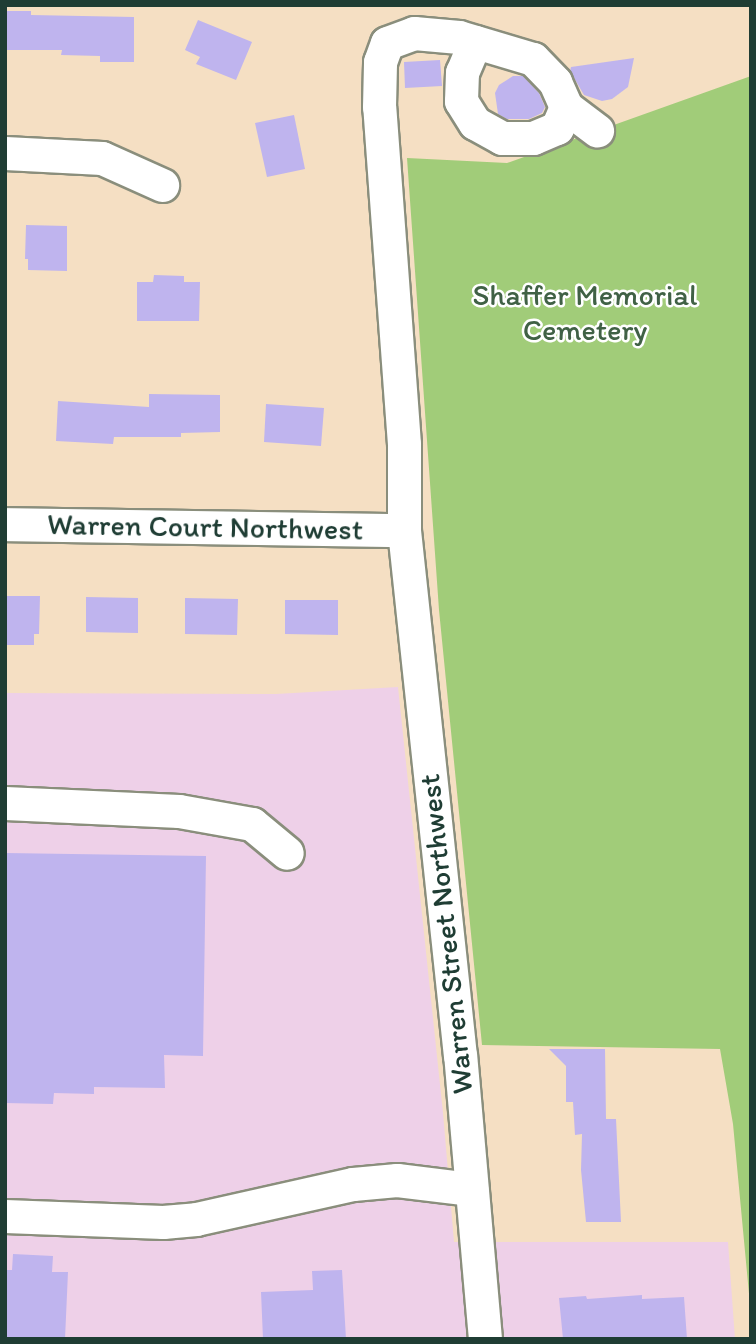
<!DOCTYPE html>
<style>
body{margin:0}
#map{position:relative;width:756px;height:1344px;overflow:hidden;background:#f5dfc3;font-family:Itim,sans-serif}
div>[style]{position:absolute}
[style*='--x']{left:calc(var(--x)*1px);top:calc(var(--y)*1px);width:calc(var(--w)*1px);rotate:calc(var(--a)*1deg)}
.built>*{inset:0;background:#eed0e8}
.green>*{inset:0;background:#a1cc79}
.building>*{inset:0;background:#bfb4ee}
.roads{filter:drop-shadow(2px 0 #8a8e7c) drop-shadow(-2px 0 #8a8e7c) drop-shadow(0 2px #8a8e7c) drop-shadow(0 -2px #8a8e7c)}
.minor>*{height:33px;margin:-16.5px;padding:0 16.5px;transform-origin:16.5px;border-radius:16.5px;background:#fff}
span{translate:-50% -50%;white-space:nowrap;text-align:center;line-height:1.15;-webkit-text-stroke:5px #fff;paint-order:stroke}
.park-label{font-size:30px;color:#406145}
.street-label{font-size:30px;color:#1f3d34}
.frame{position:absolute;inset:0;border:7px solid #1f3d34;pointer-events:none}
</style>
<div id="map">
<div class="built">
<div style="clip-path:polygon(398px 687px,443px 1113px,454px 1242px,728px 1242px,735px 1339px,5px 1339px,5px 693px,276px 694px)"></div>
</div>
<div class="green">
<div style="clip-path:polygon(751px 76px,751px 1315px,733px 1124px,720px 1049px,482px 1045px,439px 610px,407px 158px,507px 163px)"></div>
</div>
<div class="building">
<div style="clip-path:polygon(5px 11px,31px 11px,31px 15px,134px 17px,134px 62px,100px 62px,100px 56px,61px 55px,62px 50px,5px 50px)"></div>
<div style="clip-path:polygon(198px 20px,252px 42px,236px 80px,196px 64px,200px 57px,185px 50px)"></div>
<div style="clip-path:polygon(634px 58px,628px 87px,612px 99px,602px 101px,584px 95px,570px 71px,571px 67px)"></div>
<div style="clip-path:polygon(440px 60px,442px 86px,405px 88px,404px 62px)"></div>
<div style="clip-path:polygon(513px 76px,523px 76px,539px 93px,545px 107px,542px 113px,529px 119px,507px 119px,498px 114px,495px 93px,499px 85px)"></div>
<div style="clip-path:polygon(294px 115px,305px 169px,267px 177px,255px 123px)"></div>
<div style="clip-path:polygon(26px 225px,67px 226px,67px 271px,28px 270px,28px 259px,25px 259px)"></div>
<div style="clip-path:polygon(154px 275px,184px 276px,184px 282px,200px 282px,199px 321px,137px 321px,137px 282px,153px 282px)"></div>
<div style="clip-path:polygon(149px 394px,220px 395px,220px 432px,181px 433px,181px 437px,114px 437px,113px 444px,56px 441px,58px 401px,149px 407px)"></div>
<div style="clip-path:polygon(266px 404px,324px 408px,321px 446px,264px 442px)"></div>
<div style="clip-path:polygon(5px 596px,40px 596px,39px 634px,34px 634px,34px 645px,5px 645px)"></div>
<div style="clip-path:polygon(86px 597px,138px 598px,138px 633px,86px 632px)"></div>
<div style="clip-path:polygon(185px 598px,238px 599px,237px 635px,185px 634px)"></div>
<div style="clip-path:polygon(285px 600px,338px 600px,338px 635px,285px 634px)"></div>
<div style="clip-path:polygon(5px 853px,206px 856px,203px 1056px,164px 1055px,165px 1088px,94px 1087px,94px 1094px,54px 1093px,53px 1104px,5px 1103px)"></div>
<div style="clip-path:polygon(549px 1049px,605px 1049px,606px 1119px,616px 1119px,621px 1222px,586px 1222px,581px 1170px,582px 1134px,575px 1135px,573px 1102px,566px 1102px,566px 1066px)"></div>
<div style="clip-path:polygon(13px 1254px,53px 1256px,52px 1272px,68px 1272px,65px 1339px,5px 1339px,5px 1270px,12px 1270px)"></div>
<div style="clip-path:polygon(342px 1270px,346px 1339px,263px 1339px,261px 1292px,313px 1290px,312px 1271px)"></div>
<div style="clip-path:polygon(642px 1295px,642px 1299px,684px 1297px,687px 1339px,563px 1339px,559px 1298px,586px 1296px,587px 1299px)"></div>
</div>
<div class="roads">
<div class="minor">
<div style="--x:475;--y:42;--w:33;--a:113"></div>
<div style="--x:462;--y:72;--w:29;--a:92"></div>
<div style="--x:461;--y:101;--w:26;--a:58"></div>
<div style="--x:475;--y:123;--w:31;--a:29"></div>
<div style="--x:502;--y:138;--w:31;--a:0"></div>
<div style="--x:533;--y:138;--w:26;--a:-23"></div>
<div style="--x:557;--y:128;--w:23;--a:-67"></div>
<div style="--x:5;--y:153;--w:97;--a:3"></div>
<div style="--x:102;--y:158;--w:66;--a:24.2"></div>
<div style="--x:5;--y:524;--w:399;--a:0.9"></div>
<div style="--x:5;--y:803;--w:174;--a:2.6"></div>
<div style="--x:179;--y:811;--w:74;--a:10.1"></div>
<div style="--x:252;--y:824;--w:45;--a:39.6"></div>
<div style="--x:5;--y:1216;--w:158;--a:2.2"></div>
<div style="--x:163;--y:1222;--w:33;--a:-5"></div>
<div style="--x:196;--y:1219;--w:161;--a:-12.6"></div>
<div style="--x:353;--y:1184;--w:44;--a:-5.2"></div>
<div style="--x:397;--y:1180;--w:75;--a:6.9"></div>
<div style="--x:485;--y:1339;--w:284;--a:-95"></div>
<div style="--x:460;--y:1056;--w:529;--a:-96.08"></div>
<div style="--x:404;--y:530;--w:86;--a:-90"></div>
<div style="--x:404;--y:444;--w:338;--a:-94.2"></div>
<div style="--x:379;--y:107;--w:45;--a:-88.7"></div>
<div style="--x:380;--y:62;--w:20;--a:-70"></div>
<div style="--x:387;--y:43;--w:29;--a:-20"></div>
<div style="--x:414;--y:33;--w:45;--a:5.1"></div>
<div style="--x:459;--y:37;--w:77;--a:16.6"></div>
<div style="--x:533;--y:59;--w:32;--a:46"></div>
<div style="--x:555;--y:82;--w:27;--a:66"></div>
<div style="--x:566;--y:107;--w:39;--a:37"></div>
</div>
</div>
<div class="park-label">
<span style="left:585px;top:312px">Shaffer Memorial<br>Cemetery</span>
</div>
<div class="street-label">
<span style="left:205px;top:527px;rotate:1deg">Warren Court Northwest</span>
<span style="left:446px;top:934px;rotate:-96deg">Warren Street Northwest</span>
</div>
<div class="frame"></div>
</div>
